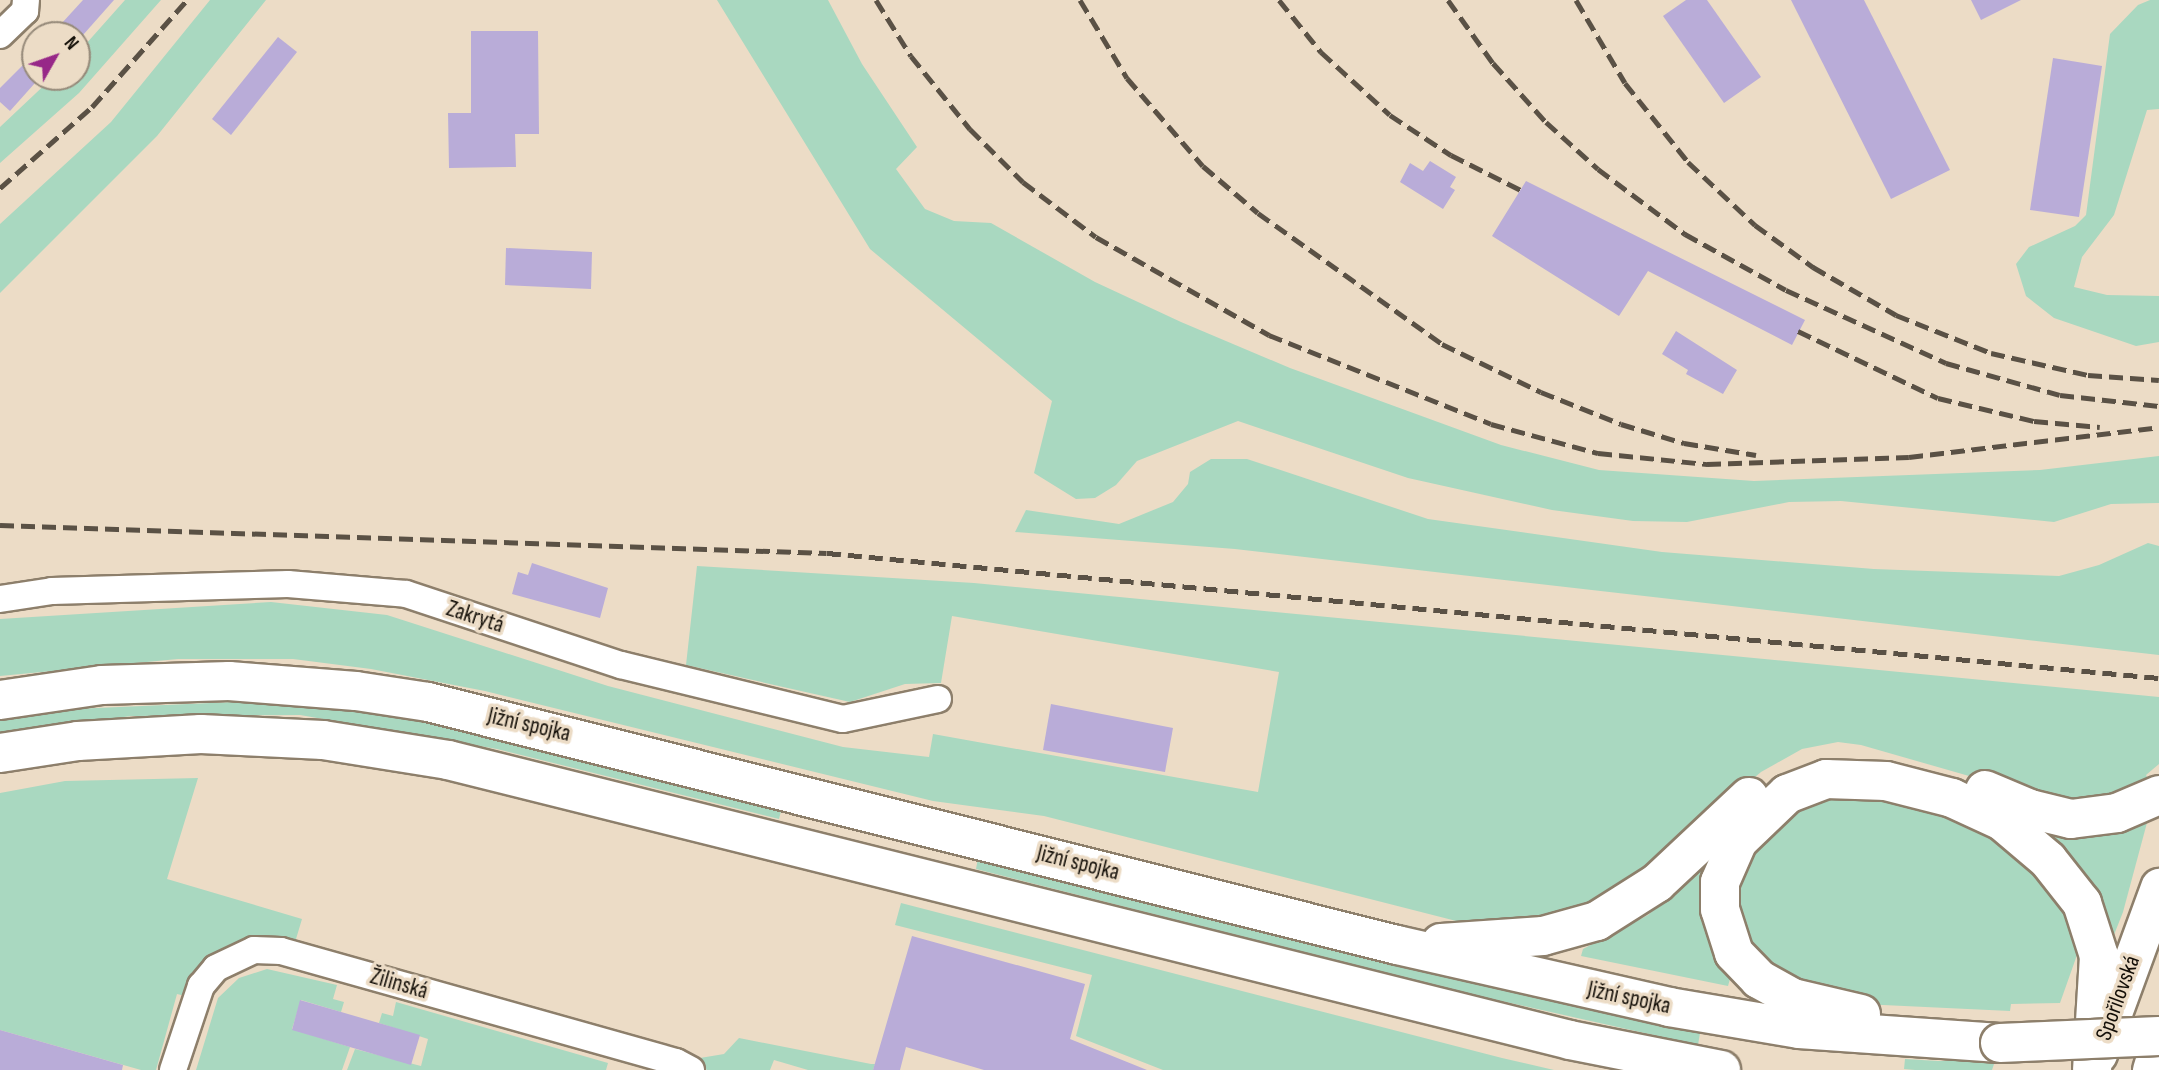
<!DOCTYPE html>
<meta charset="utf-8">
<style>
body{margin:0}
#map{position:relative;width:2159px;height:1070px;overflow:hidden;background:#ecdcc6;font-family:"Sofia Sans Condensed",sans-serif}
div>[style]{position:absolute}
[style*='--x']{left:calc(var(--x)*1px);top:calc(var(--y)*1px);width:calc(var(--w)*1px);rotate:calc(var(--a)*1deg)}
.green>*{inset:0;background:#a9d8c0}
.building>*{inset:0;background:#b9acd8}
.roads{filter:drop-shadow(2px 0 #8d7f6b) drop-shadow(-2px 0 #8d7f6b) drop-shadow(0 2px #8d7f6b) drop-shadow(0 -2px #8d7f6b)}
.street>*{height:26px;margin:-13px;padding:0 13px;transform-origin:13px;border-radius:13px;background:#fff}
.secondary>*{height:37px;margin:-18.5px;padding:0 18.5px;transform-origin:18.5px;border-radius:18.5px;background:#fff}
.highway>*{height:38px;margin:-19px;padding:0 19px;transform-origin:19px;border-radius:19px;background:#fff}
.rail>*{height:5px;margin-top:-2.5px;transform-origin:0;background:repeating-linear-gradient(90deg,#5a5145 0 14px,transparent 0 21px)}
.bridges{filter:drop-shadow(2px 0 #8d7f6b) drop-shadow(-2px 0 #8d7f6b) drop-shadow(0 2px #8d7f6b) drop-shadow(0 -2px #8d7f6b)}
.highway-bridge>*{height:38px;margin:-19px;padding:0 19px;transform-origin:19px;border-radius:19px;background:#fff}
span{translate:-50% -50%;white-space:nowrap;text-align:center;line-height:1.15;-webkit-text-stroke:7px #ecdcc6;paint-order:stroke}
.street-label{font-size:23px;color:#140f08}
.north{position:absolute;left:21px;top:21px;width:70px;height:70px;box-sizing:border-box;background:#ecdcc6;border:2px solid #968a7a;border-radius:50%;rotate:50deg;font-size:19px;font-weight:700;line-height:28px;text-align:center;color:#140f08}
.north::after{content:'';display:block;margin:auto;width:24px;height:32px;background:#972888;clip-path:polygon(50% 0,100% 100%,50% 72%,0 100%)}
</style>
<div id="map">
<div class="green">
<div style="clip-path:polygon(125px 0,161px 0,79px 93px,0 163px,0 127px,53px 77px,77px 77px,77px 54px)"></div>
<div style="clip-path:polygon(210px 0,266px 0,157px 136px,0 293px,0 224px,111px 122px)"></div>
<div style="clip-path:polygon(717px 0,828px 0,862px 64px,917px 147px,896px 169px,925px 209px,954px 221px,991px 223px,1095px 282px,1181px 322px,1290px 368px,1501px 445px,1599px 470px,1754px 481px,2040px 470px,2159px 456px,2159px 503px,2111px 504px,2054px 522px,1841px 501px,1789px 502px,1687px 522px,1633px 521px,1552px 510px,1408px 478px,1238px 421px,1137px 461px,1116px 485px,1095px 498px,1076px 499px,1034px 473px,1052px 401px,870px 249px)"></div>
<div style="clip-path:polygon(2150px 0,2159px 0,2159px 109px,2147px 110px,2114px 215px,2082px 257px,2074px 287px,2107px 295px,2159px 296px,2159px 342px,2136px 346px,2054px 318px,2026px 296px,2016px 264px,2029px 247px,2075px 226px,2086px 215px,2110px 34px,2138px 5px)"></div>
<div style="clip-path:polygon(1211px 459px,1247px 459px,1428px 519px,1662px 552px,1874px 569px,2059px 576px,2099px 565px,2148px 543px,2159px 546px,2159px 655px,1235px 549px,1015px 532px,1026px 510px,1119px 524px,1173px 502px,1188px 484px,1190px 472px)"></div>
<div style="clip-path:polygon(697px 566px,974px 583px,2159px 697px,2159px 764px,2146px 775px,2150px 783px,2090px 803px,1990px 782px,1861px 745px,1838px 742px,1802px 749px,1761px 772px,1598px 910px,1472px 925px,1044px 816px,933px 801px,485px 691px,371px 669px,293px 659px,178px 659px,0 676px,0 619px,271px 602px,387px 615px,608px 686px,843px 747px,929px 757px,933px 734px,1258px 792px,1279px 672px,952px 616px,941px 683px,905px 684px,850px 702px,686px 665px)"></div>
<div style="clip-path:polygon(257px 701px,389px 715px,500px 737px,782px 807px,779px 819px,497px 749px,300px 715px,132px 716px,0 732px,0 720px,74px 709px)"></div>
<div style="clip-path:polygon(198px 778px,167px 879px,302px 919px,296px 939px,244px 941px,197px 970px,185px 996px,177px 994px,156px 1070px,141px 1070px,0 1030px,0 793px,65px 781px)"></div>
<div style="clip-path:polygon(1857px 792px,1985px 825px,2061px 893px,2086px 954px,2077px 955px,2060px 1003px,2011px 1004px,2010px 1011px,1862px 1004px,1811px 992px,1755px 954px,1736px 898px,1743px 859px,1800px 803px)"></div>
<div style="clip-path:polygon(2148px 819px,2123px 912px,2110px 945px,2052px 837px)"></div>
<div style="clip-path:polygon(978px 858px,1455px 978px,1700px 1033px,1698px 1045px,1452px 990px,976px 869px)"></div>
<div style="clip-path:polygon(1705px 865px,1718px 948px,1730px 979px,1728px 986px,1581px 956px,1583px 949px,1648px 915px)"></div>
<div style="clip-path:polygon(901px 903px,1502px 1058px,1554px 1070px,1163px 1070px,1076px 1036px,1092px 975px,895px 925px)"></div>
<div style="clip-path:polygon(267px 969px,337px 985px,333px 999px,344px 1002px,341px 1012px,301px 1000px,292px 1029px,350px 1047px,342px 1070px,196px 1070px,218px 998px,239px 978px)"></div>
<div style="clip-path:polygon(396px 1002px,608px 1063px,606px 1070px,347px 1070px,355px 1049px,421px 1066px,428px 1039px,379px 1023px,382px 1013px,393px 1016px)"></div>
<div style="clip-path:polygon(739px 1038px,871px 1064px,875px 1064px,873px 1070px,808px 1070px,774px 1060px,770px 1070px,707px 1070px,694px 1059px,724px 1054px)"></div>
<div style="clip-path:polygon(1905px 1059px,1938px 1061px,1995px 1061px,1992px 1070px,1915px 1070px,1904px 1069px)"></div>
</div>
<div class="building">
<div style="clip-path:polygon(83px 0,114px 0,83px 35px,51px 35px)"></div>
<div style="clip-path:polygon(1686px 0,1707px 0,1761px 77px,1724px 103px,1663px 16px)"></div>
<div style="clip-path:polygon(1791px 0,1864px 0,1950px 170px,1891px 199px)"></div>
<div style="clip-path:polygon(1971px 0,2021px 0,1981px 20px)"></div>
<div style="clip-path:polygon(471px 31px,538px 31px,539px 134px,515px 134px,516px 167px,449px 168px,448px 113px,471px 113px)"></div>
<div style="clip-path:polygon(278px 37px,297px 52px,231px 135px,212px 119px)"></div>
<div style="clip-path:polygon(35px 53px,35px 83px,10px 111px,0 102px,0 88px)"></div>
<div style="clip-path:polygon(2053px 58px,2102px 66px,2079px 217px,2030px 210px)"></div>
<div style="clip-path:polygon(1430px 161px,1456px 177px,1450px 187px,1455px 190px,1443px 209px,1400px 182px,1410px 163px,1423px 171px)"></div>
<div style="clip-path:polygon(1526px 181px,1805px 320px,1792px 345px,1648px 271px,1619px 316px,1492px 236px)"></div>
<div style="clip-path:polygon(506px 248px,592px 252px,591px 289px,505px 285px)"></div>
<div style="clip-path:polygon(1676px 331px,1737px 370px,1723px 394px,1686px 374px,1688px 370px,1662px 354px)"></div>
<div style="clip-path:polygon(532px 563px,608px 588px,600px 618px,512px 594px,518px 572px,528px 575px)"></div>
<div style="clip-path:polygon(1051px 704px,1173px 728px,1165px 772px,1043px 750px)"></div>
<div style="clip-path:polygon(912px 936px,1085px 984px,1070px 1039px,1147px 1070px,984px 1070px,906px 1047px,900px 1070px,873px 1070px)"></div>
<div style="clip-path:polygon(300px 1000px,420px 1035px,411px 1065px,292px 1030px)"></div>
<div style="clip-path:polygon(0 1030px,123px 1065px,122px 1070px,0 1070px)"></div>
</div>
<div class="roads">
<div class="street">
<div style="--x:0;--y:35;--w:35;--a:-44"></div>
<div style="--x:25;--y:11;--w:11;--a:-85"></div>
<div style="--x:0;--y:599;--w:53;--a:-8.7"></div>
<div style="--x:52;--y:591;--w:236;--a:-1.7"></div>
<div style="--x:288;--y:584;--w:118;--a:4.8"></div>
<div style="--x:406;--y:594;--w:226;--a:18.3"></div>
<div style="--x:621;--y:665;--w:228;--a:13.7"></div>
<div style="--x:843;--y:719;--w:97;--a:-11.9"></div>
<div style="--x:173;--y:1070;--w:89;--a:-71.6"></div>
<div style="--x:201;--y:986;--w:23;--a:-50"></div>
<div style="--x:216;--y:968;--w:42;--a:-25.3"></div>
<div style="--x:254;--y:950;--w:27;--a:2"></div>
<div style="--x:281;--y:951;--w:410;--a:15.7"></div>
<div style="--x:676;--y:1062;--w:17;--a:28"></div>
</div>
<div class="secondary">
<div style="--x:2098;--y:1054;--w:178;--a:-69.9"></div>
<div style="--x:2151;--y:1070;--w:27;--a:-73"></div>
</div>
<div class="highway">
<div style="--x:0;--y:700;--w:103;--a:-8.4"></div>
<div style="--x:102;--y:685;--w:127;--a:-1.8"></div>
<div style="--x:229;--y:681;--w:127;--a:4.5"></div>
<div style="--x:356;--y:691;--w:73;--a:8.7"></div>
<div style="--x:428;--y:702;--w:999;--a:14.08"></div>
<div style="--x:1397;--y:945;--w:279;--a:12.8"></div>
<div style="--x:1669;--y:1007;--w:132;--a:9.6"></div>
<div style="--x:1799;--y:1029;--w:201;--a:4"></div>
<div style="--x:0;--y:753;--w:79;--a:-8.7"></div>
<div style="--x:78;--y:741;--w:123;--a:-3.3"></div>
<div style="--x:201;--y:734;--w:122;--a:2.8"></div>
<div style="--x:323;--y:740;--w:127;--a:9.1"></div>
<div style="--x:448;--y:760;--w:1156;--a:14.01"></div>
<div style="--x:1570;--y:1040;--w:154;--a:11.2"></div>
<div style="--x:1985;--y:790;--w:49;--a:22.9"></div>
<div style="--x:2030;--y:809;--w:42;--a:13.7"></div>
<div style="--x:2071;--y:819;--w:46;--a:-7.4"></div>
<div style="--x:2117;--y:813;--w:46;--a:-23.2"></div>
<div style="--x:1441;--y:943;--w:102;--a:-3.9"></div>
<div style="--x:1543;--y:936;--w:56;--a:-15.5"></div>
<div style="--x:1597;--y:921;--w:71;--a:-32.3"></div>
<div style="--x:1657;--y:883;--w:126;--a:-43.1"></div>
<div style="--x:1861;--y:1014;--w:70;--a:-166.8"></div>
<div style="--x:1793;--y:998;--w:39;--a:-151"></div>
<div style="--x:1759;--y:979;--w:36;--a:-134"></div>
<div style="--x:1734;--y:953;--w:46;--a:-107.7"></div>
<div style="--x:1720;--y:909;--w:27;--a:-90"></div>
<div style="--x:1720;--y:882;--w:45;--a:-66.3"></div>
<div style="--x:1738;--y:841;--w:68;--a:-43.8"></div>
<div style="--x:1787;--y:794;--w:42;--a:-21"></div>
<div style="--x:1826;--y:779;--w:60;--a:1.9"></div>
<div style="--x:1886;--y:781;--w:68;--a:14.4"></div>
<div style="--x:1952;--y:798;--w:55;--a:24.7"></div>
<div style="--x:2002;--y:821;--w:60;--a:40.3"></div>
<div style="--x:2048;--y:860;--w:55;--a:51.7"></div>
<div style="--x:2082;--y:903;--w:56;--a:72.2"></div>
<div style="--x:2099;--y:956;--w:114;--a:93.5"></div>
</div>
</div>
<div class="rail">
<div style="--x:876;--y:0;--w:66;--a:58"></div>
<div style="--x:911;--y:56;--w:94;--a:51.1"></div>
<div style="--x:970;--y:129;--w:75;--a:45"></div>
<div style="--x:1023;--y:182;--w:91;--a:37"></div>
<div style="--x:1096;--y:237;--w:199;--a:29.5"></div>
<div style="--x:1269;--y:335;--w:239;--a:21.8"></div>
<div style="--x:1491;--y:424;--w:111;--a:15.2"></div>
<div style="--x:1598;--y:453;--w:110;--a:5.8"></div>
<div style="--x:1707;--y:464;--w:202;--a:-2"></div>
<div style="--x:1909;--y:457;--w:252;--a:-6.8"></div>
<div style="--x:1080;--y:0;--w:91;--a:58.9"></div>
<div style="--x:1127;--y:78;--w:116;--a:49.2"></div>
<div style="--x:1203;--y:166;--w:72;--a:40.5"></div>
<div style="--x:1258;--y:213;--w:226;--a:35.4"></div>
<div style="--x:1442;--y:344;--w:110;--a:25.9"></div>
<div style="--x:1541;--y:392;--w:86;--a:21.8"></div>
<div style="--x:1621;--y:424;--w:66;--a:16.8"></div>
<div style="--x:1684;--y:443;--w:73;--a:9.5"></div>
<div style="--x:1279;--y:0;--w:67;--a:51.1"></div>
<div style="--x:1321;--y:52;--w:93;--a:42.4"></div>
<div style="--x:1390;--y:115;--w:73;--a:33.3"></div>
<div style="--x:1451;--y:155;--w:78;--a:26.6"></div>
<div style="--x:1448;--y:0;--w:77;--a:54.5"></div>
<div style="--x:1493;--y:63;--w:79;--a:48.1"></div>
<div style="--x:1546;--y:122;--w:70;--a:42.1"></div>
<div style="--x:1598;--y:169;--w:109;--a:36.8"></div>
<div style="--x:1685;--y:234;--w:115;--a:29"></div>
<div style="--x:1786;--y:290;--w:176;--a:24.5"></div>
<div style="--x:1946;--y:363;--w:118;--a:15.7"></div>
<div style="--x:2060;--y:395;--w:100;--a:6.3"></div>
<div style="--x:1576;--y:0;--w:96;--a:59.4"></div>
<div style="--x:1625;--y:83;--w:101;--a:51.4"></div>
<div style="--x:1688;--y:162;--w:92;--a:43.2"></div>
<div style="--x:1755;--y:225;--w:72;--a:35.9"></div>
<div style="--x:1813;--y:267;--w:96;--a:30"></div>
<div style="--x:1896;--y:315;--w:102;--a:21.8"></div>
<div style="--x:1991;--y:353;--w:99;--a:12.8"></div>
<div style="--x:2088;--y:375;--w:71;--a:4"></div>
<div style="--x:0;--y:188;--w:123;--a:-41.4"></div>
<div style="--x:92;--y:107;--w:143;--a:-48.4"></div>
<div style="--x:1798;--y:331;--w:155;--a:25.6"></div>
<div style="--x:1938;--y:398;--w:99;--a:13.5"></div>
<div style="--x:2034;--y:421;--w:66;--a:5.2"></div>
<div style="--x:0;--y:525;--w:827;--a:1.94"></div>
<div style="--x:827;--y:553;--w:1338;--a:5.36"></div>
</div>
<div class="bridges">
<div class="highway-bridge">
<div style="--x:2000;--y:1043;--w:159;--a:-2.5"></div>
</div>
</div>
<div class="street-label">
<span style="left:475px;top:617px;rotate:18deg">Zakrytá</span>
<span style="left:529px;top:725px;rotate:13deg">Jižní spojka</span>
<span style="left:1078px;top:863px;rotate:14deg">Jižní spojka</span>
<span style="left:399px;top:984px;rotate:16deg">Žilinská</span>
<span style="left:1629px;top:998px;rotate:12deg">Jižní spojka</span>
<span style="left:2118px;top:998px;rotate:-70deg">Spořilovská</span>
</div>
<div class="north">N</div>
</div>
